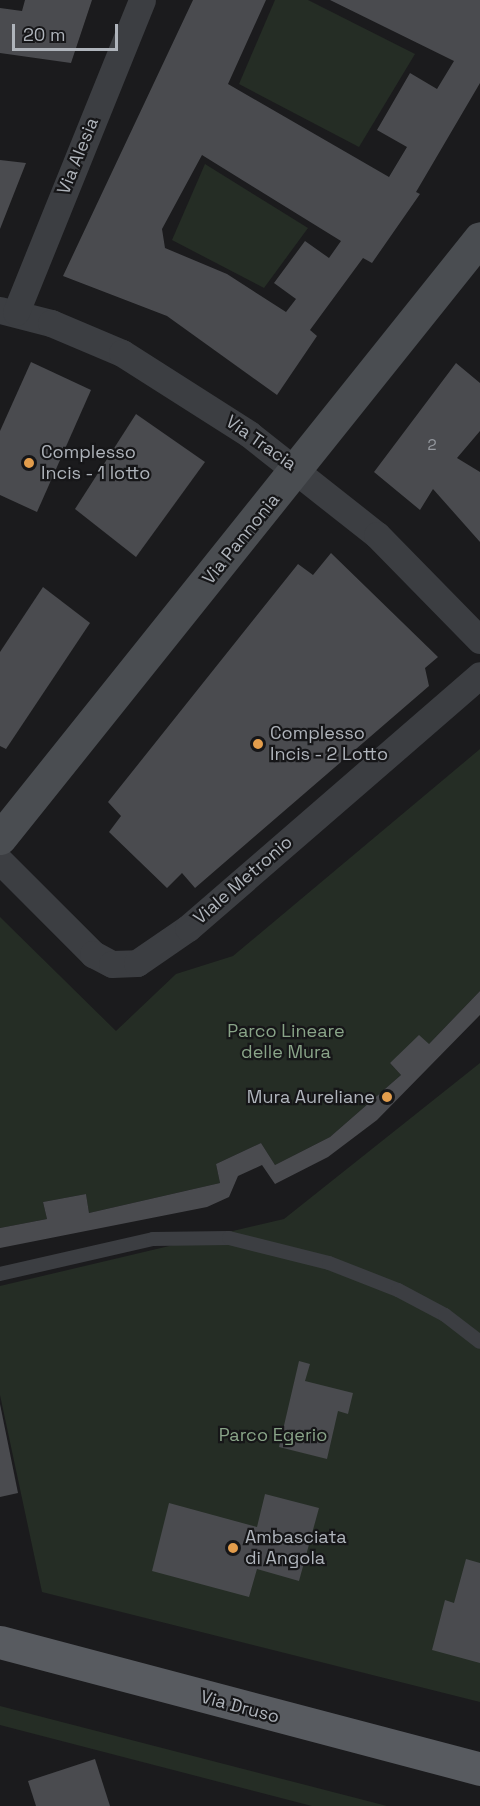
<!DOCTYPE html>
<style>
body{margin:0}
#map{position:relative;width:480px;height:1806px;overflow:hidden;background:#1b1b1d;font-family:"Space Grotesk",sans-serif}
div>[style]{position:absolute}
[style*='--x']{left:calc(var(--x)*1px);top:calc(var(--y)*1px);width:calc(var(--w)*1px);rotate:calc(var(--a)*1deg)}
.green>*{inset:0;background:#252d25}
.building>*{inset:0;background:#4a4b4f}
.lane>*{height:14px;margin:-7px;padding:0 7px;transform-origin:7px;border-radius:7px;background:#3c3e42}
.street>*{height:27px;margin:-13.5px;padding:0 13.5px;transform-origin:13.5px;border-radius:13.5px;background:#3c3e42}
.secondary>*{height:33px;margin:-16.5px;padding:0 16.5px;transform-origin:16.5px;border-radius:16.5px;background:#4a4d51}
.primary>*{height:33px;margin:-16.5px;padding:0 16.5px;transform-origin:16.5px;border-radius:16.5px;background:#585b60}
.dots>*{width:16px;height:16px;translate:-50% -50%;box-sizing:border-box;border:3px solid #161618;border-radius:50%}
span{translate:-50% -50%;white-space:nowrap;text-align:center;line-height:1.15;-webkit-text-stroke:4.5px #161618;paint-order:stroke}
.number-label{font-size:15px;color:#969aa0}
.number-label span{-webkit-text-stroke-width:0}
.street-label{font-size:18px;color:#afb4bb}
.poi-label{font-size:18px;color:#afb4bb}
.left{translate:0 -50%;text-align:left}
.right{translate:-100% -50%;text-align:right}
.park-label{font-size:18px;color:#89a488}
.scale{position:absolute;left:12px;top:24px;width:106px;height:27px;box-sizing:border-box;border:3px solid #afb4bb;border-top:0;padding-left:8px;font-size:18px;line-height:21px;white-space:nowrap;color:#afb4bb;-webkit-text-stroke:4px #161618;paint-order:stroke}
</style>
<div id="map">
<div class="green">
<div style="clip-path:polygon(275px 0,308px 0,415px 54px,359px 147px,239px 84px)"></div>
<div style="clip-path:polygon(205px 164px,308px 228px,264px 288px,172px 240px)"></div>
<div style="clip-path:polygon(480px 749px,480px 991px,429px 1044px,390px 1063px,401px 1075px,330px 1137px,275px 1165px,261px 1143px,216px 1164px,220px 1183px,89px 1213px,86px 1194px,43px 1202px,47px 1219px,0 1228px,0 917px,116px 1031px,176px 974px,233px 956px)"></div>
<div style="clip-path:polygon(480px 1063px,480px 1702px,42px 1592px,0 1395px,0 1286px,284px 1219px)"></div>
<div style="clip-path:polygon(0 1706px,387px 1806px,312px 1806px,0 1725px)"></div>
</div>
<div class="building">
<div style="clip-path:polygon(25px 0,92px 0,71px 63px,0 53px,0 8px,22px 11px)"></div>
<div style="clip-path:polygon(evenodd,193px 0,266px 0,228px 84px,389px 177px,407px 147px,377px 130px,410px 73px,437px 89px,454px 61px,330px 0,480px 0,480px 83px,416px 192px,420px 194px,372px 263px,363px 258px,310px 330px,317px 336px,277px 395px,167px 316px,63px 276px,193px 0,202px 155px,341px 241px,329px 258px,305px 241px,274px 283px,296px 299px,286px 312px,227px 274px,165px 248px,162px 229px,202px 155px)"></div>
<div style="clip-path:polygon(0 160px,26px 163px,0 229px)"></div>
<div style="clip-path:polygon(31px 362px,91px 390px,37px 512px,0 495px,0 431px)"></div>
<div style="clip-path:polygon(456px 363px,480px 383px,480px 431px,457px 458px,480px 472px,480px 542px,433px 489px,420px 510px,374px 472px)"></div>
<div style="clip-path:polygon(136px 414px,205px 462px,136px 557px,75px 509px)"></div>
<div style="clip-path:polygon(331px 553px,438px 657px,425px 668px,429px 686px,195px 888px,182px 873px,167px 888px,109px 832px,121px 816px,108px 802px,298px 564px,313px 575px)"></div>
<div style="clip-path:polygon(43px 587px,90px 623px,6px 749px,0 746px,0 652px)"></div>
<div style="clip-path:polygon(480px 991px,480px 1015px,377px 1120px,328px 1157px,275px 1184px,262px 1165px,238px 1176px,229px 1197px,207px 1207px,0 1248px,0 1228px,47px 1219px,43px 1202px,86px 1194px,89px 1213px,220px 1183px,216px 1164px,261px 1143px,275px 1165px,330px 1137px,401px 1075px,390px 1063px,419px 1035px,429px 1044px)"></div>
<div style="clip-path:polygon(299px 1361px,310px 1364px,305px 1381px,353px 1393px,348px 1414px,338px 1411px,327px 1459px,279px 1447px)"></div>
<div style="clip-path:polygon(0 1404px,18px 1493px,0 1497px)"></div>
<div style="clip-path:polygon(265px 1494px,319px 1508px,299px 1581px,257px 1569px,249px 1597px,152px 1571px,169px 1503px,257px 1527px)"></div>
<div style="clip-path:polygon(466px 1559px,480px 1563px,480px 1663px,432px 1650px,445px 1600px,454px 1603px)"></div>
<div style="clip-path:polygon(95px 1759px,110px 1806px,36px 1806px,28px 1781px)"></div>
</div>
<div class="lane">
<div style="--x:0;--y:1274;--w:157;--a:-12.9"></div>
<div style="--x:153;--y:1239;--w:76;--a:-0.8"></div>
<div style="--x:229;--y:1238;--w:103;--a:14"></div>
<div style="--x:329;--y:1263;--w:74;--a:21.4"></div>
<div style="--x:398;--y:1290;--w:53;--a:28"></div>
<div style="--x:445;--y:1315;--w:44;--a:37.6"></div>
</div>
<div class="street">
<div style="--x:0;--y:310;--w:53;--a:14.3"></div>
<div style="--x:51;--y:323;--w:77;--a:22.9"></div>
<div style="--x:122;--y:353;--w:151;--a:32.5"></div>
<div style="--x:249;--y:434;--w:163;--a:38.3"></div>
<div style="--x:377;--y:535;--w:147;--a:45.6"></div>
<div style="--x:16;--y:312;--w:336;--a:-68"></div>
<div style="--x:0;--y:861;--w:132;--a:45"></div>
<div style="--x:93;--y:954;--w:21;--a:28"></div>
<div style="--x:112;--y:964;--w:25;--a:-2"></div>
<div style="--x:137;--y:963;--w:62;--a:-34.5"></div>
<div style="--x:188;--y:928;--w:386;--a:-40.9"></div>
</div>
<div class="secondary">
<div style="--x:0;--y:838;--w:768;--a:-51.34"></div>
</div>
<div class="primary">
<div style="--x:0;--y:1642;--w:497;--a:14.8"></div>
</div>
<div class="dots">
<div style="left:29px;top:463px;background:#e39d4c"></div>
<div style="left:258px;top:744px;background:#e39d4c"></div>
<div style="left:387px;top:1097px;background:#e39d4c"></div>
<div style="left:233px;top:1548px;background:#e39d4c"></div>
</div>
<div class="number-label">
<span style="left:432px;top:445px">2</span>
</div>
<div class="street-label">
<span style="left:78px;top:156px;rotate:-68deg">Via Alesia</span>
<span style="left:261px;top:443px;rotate:35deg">Via Tracia</span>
<span style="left:241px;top:539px;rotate:-51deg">Via Pannonia</span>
<span style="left:243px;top:880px;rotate:-41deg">Viale Metronio</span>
<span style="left:240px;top:1707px;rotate:15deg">Via Druso</span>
</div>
<div class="poi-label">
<span class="left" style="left:41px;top:463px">Complesso<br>Incis - 1 lotto</span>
<span class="left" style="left:270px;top:744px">Complesso<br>Incis - 2 Lotto</span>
<span class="right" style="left:375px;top:1097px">Mura Aureliane</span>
<span class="left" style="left:245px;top:1548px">Ambasciata<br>di Angola</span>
</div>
<div class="park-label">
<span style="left:286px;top:1042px">Parco Lineare<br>delle Mura</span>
<span style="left:273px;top:1435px">Parco Egerio</span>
</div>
<div class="scale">20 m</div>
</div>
